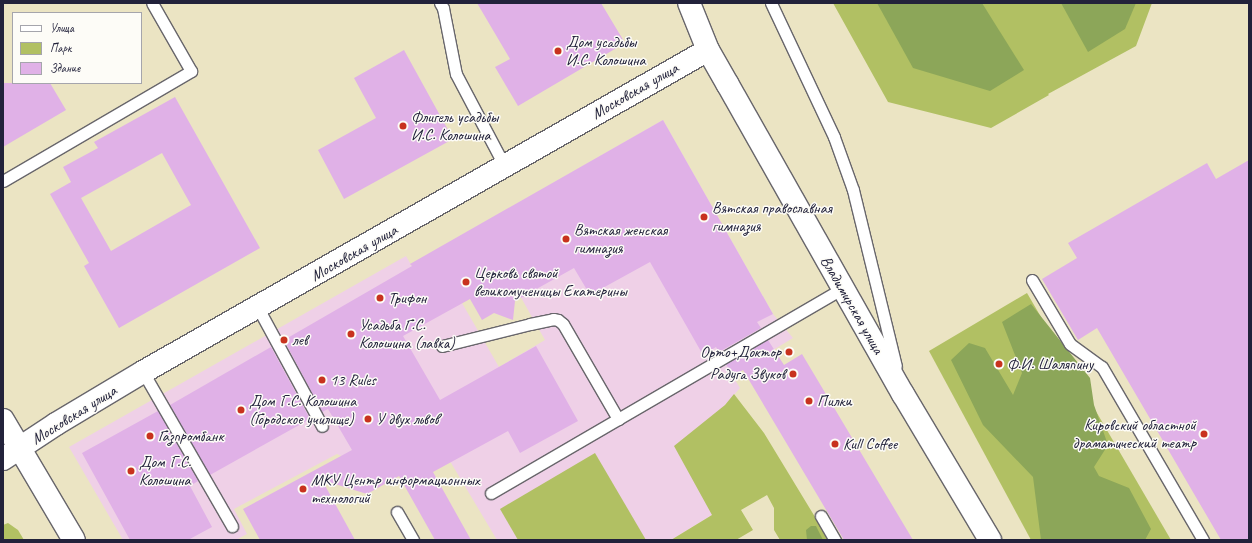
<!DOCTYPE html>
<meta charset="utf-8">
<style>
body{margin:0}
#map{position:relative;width:1252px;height:543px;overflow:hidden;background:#ebe4c3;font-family:Caveat,sans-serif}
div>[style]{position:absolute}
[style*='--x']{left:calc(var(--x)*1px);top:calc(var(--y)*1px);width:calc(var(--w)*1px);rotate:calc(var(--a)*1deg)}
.built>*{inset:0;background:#efd0e7}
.green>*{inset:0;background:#b1c063}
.forest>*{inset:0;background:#8ca659}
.building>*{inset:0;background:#e0b1e7}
.roads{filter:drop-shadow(1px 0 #68666b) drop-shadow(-1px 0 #68666b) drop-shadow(0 1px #68666b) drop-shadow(0 -1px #68666b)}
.service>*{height:11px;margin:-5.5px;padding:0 5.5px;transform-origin:5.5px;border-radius:5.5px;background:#fff}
.minor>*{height:22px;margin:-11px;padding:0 11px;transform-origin:11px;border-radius:11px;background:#fff}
.secondary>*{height:22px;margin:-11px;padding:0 11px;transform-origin:11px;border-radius:11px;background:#fff}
.dots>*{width:11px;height:11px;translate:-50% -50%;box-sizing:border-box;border:2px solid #fdfcf7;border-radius:50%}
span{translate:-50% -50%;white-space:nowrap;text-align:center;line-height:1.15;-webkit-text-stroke:3px #fdfcf7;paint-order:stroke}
.poi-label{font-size:16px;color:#22223b}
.left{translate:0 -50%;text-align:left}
.right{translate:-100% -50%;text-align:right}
.street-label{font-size:16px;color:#22223b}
.frame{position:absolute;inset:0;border:4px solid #22223b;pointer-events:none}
.legend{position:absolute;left:12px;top:12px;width:130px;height:72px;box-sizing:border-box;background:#fdfcf7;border:1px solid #a5a5ac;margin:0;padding:5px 7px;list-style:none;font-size:12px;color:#22223b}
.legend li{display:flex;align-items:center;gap:8px;height:20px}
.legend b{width:20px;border:1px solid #a5a5ac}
</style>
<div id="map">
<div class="built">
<div style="clip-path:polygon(663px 120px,773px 314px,793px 338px,732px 375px,740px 388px,725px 405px,712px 515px,671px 540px,497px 540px,432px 431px,348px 459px,337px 454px,234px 509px,247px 534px,236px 540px,123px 540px,69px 447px,406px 256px,440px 315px,462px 303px,499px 367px,545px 340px,480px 225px)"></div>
</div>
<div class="green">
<div style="clip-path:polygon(833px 3px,1152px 3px,1136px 46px,1048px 94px,1049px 95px,991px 128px,888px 102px)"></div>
<div style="clip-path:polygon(1027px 293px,1171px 540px,1031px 540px,929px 351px)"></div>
<div style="clip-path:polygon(734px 394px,764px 433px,829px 540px,780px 540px,774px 530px,774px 508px,767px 495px,741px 510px,753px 530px,736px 540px,671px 540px,712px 515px,674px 446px,725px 405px)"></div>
<div style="clip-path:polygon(595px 453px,646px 540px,518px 540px,500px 509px)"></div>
<div style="clip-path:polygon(8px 523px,18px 530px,24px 540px,3px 540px,3px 525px)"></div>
</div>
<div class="forest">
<div style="clip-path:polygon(877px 3px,982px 3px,1024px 70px,990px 91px,913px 68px)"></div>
<div style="clip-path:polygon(1061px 3px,1136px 3px,1125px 29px,1088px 52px)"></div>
<div style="clip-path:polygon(1031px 304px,1090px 378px,1094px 405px,1108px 445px,1094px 467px,1099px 476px,1129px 488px,1151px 529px,1145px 540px,1041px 540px,1033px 477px,983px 425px,951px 360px,969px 343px,985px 348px,1013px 395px,1022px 373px,1002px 322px)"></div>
<div style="clip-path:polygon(811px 526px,816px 526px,823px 540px,807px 540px,806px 530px)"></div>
</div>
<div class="building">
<div style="clip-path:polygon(477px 3px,601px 3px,625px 43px,518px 106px,495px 67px,510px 59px)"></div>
<div style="clip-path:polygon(404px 50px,453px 139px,344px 199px,318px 150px,376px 118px,354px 78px)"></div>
<div style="clip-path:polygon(3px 83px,50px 83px,66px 110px,3px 147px)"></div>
<div style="clip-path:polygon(evenodd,175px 97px,260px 248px,119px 328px,84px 266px,89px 263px,50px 194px,71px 182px,63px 167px,98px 148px,94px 142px,175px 97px,162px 153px,191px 205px,111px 251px,81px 198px,162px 153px)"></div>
<div style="clip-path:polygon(663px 120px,773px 314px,757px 322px,761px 328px,719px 352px,716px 347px,703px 355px,650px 262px,590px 295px,574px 268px,515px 301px,513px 320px,494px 313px,482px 320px,470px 299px,403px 336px,440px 400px,536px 346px,578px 421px,520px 453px,508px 431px,433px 472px,471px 540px,435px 540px,399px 476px,367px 494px,322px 480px,355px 540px,260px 540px,243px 509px,352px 450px,328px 409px,322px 412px,284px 340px,412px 266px,410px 264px)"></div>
<div style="clip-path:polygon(1249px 160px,1249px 540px,1221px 540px,1097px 328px,1078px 340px,1042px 279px,1077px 258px,1068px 243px,1207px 163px,1216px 179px)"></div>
<div style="clip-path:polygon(768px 340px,784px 365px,802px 354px,913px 540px,844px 540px,743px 370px,733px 376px,726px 364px)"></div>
<div style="clip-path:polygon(271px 347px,310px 419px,210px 475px,170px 405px)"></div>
<div style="clip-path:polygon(158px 411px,198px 481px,190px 486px,212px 527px,188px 540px,130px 540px,82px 453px)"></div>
</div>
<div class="roads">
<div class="service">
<div style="--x:440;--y:3;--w:6;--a:59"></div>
<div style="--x:443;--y:8;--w:67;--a:78.9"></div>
<div style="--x:456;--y:74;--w:105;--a:62.2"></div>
<div style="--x:771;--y:3;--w:148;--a:64.8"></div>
<div style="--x:834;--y:137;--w:56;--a:70.3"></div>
<div style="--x:853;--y:190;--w:181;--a:76.3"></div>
<div style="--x:3;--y:181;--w:218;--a:-30.3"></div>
<div style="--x:191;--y:71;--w:78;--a:-119.8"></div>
<div style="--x:1032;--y:280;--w:74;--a:59.3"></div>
<div style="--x:1070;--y:344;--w:39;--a:36"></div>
<div style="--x:1102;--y:367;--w:200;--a:59.7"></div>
<div style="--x:258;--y:308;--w:134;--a:61.5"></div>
<div style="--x:442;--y:346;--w:91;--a:-14"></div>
<div style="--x:530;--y:324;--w:24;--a:-12"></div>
<div style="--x:553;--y:319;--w:5;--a:11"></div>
<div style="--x:558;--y:320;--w:6;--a:39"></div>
<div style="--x:563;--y:324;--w:110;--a:59.9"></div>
<div style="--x:618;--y:419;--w:260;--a:-30.2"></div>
<div style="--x:143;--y:372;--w:178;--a:60"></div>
<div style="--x:491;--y:493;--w:147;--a:-30.2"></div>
<div style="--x:397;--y:512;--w:32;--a:60"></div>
<div style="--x:821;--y:516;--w:28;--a:60"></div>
</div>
<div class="minor">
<div style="--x:3;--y:420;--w:139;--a:59.4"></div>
<div style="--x:3;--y:459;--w:64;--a:-33.4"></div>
<div style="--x:56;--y:424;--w:101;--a:-30.9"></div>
<div style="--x:143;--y:372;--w:650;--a:-29.68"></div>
</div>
<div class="secondary">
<div style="--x:689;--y:3;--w:51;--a:68"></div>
<div style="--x:708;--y:50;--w:40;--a:60.3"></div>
<div style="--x:728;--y:85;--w:355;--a:60.5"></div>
<div style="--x:903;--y:394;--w:170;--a:59.2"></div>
</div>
</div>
<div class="dots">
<div style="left:558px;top:51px;background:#c8321e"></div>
<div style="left:403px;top:126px;background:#c8321e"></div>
<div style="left:704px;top:217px;background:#c8321e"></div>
<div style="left:566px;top:239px;background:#c8321e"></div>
<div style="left:466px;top:282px;background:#c8321e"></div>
<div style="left:380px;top:298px;background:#c8321e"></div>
<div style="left:351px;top:334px;background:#c8321e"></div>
<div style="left:284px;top:340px;background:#c8321e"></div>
<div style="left:789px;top:352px;background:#c8321e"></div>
<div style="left:999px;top:364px;background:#c8321e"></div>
<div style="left:793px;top:374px;background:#c8321e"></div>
<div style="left:322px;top:380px;background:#c8321e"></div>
<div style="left:809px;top:401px;background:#c8321e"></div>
<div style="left:241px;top:410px;background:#c8321e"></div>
<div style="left:368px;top:419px;background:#c8321e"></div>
<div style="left:1204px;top:434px;background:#c8321e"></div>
<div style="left:150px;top:436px;background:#c8321e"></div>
<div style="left:835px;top:444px;background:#c8321e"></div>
<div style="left:131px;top:471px;background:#c8321e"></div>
<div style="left:303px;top:489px;background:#c8321e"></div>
</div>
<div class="poi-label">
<span class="left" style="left:566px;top:51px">Дом усадьбы<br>И.С. Колошина</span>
<span class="left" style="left:411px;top:126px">Флигель усадьбы<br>И.С. Колошина</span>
<span class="left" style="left:712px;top:217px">Вятская православная<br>гимназия</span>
<span class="left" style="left:574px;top:239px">Вятская женская<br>гимназия</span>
<span class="left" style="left:474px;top:282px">Церковь святой<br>великомученицы Екатерины</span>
<span class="left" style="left:388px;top:298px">Трифон</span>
<span class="left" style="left:359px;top:334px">Усадьба Г.С.<br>Колошина (лавка)</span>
<span class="left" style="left:292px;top:340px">лев</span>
<span class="right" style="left:781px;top:352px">Орто+Доктор</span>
<span class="left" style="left:1007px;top:364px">Ф.И. Шаляпину</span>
<span class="right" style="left:785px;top:374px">Радуга Звуков</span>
<span class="left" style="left:330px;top:380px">13 Rules</span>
<span class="left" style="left:249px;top:410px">Дом Г.С. Колошина<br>(Городское училище)</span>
<span class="left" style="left:817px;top:401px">Пилки</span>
<span class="left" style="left:376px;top:419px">У двух львов</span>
<span class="right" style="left:1196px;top:434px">Кировский областной<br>драматический театр</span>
<span class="left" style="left:158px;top:436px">Газпромбанк</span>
<span class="left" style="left:843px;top:444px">Kull Coffee</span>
<span class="left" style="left:139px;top:471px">Дом Г.С.<br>Колошина</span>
<span class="left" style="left:311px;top:489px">МКУ Центр информационных<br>технологий</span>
</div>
<div class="street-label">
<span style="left:635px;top:91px;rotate:-30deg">Московская улица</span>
<span style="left:354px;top:253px;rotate:-30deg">Московская улица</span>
<span style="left:852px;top:305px;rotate:60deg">Владимирская улица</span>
<span style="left:74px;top:415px;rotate:-32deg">Московская улица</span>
</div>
<div class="frame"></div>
<ul class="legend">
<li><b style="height:5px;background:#fff"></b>Улица</li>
<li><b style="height:11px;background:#b1c063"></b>Парк</li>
<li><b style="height:11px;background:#e0b1e7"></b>Здание</li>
</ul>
</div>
